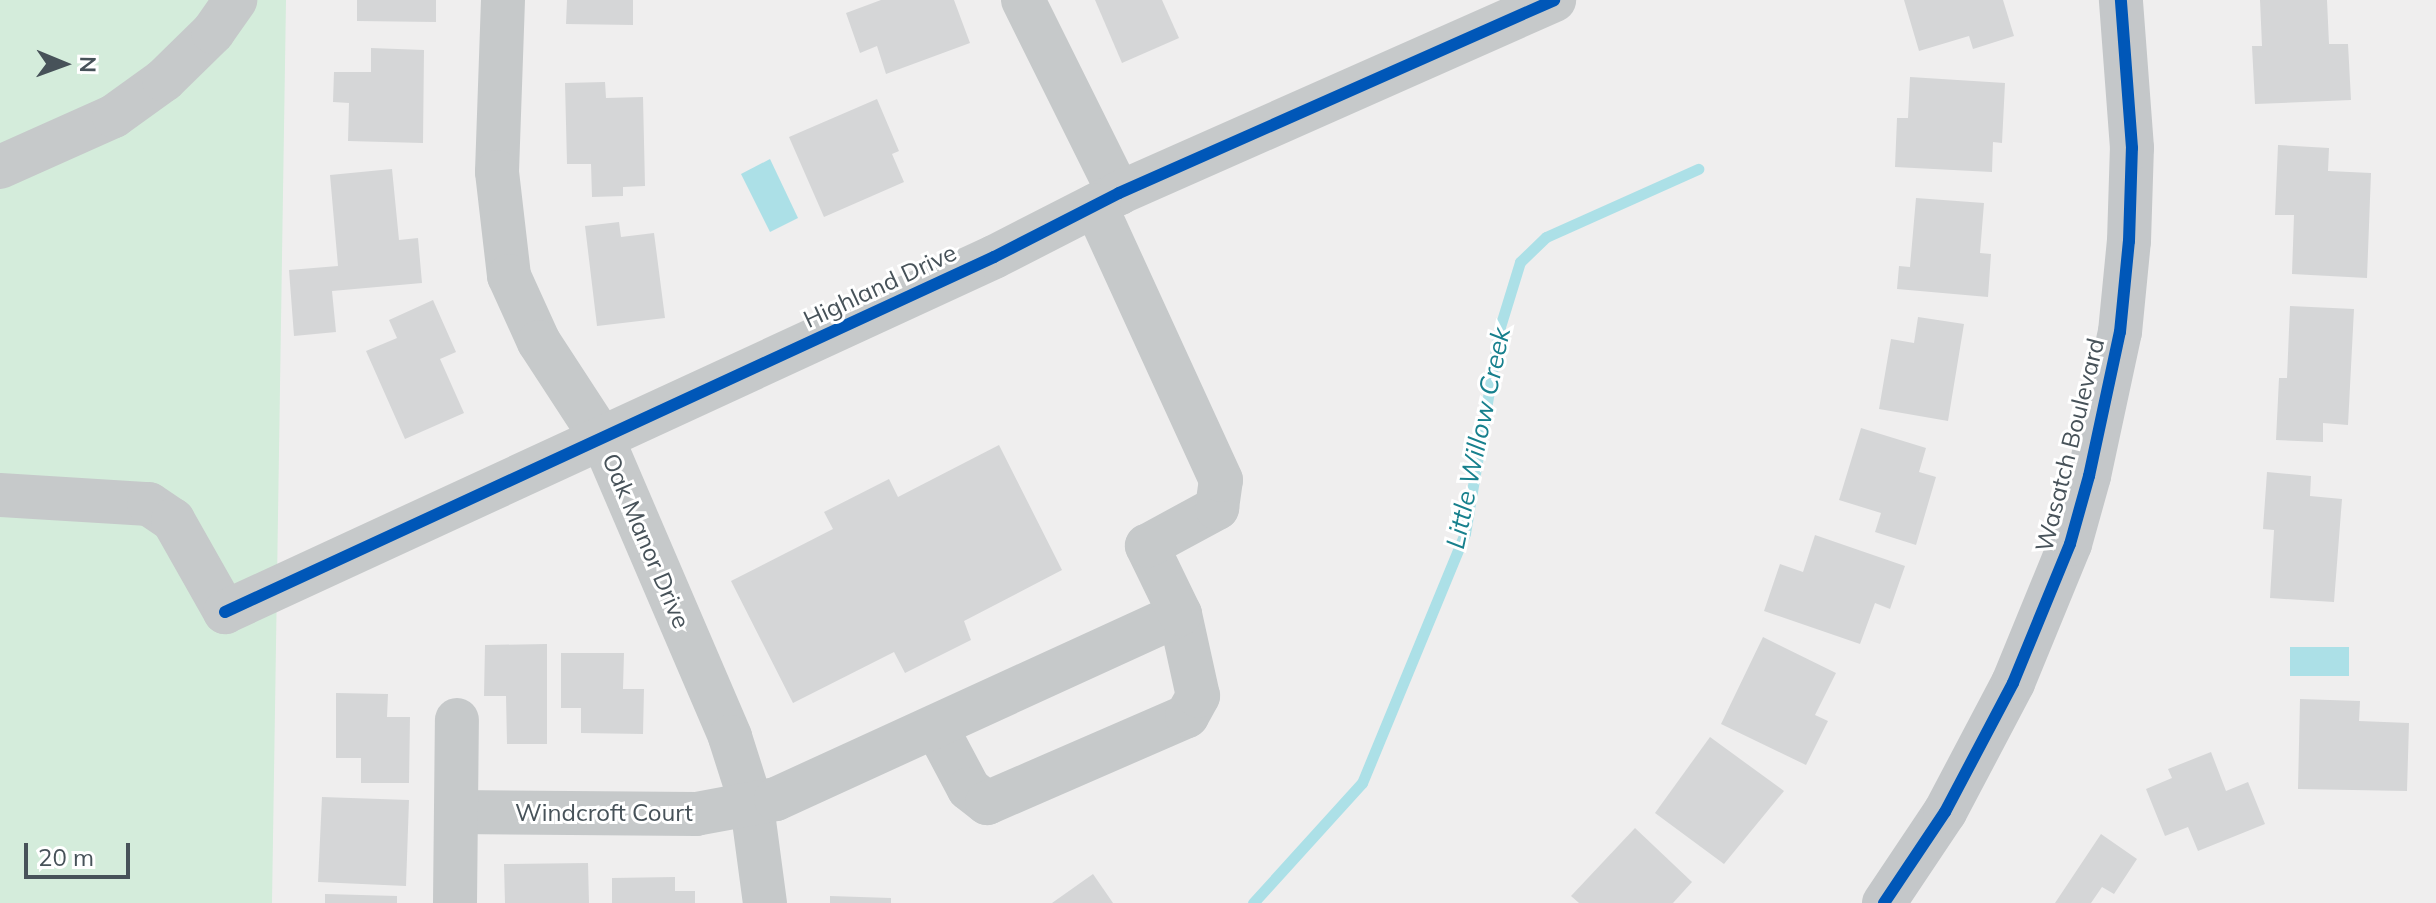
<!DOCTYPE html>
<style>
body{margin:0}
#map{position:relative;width:2436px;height:903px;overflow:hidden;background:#efeeee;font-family:Mulish,sans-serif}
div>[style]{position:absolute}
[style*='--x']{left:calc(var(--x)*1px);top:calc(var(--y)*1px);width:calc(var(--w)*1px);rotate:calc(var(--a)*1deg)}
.green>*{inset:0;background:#d4ecdb}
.water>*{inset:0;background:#ace0e7}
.stream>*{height:11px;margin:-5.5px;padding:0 5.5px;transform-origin:5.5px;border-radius:5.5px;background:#ace0e7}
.building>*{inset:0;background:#d5d6d7}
.minor>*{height:44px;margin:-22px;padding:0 22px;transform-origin:22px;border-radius:22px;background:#c6c9ca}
.major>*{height:44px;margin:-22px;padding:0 22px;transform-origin:22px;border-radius:22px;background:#c4c7c9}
.cycleway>*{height:12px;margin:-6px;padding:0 6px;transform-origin:6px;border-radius:6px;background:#0057b8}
span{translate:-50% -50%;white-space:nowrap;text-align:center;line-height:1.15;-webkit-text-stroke:6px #fff;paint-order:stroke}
.street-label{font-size:24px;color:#475259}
.water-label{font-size:26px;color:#17808d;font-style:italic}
.north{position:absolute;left:24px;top:24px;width:80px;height:80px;-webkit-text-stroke:6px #fff;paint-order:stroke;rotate:91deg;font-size:22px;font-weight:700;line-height:32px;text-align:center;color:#475259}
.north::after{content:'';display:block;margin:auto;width:28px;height:36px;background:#475259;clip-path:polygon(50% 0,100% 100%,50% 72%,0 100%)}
.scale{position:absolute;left:24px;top:843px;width:106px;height:36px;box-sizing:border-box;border:4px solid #475259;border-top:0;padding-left:10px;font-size:24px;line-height:28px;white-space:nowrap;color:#475259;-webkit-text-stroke:6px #fff;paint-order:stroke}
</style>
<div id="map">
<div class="green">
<div style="clip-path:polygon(0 0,286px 0,272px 903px,0 903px)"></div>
</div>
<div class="water">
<div style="clip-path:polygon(770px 159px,798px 218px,770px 232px,741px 174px)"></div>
<div style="clip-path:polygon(2290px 647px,2349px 647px,2349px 676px,2290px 676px)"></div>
</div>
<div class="stream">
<div style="--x:1253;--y:903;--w:162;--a:-47.8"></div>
<div style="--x:1362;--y:783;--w:270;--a:-67.6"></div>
<div style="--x:1465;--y:533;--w:209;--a:-80.4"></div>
<div style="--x:1500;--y:327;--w:68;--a:-72.9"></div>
<div style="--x:1520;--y:262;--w:36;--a:-44"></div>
<div style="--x:1546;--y:237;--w:167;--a:-24.1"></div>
</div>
<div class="building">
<div style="clip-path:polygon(357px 0,436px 0,436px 22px,357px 21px)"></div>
<div style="clip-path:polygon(567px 0,633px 0,633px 25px,566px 24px)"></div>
<div style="clip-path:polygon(881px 0,954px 0,970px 43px,886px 74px,877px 46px,860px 53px,846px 13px)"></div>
<div style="clip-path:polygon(1095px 0,1162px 0,1179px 38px,1122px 63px)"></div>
<div style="clip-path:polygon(1904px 0,2003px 0,2014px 36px,1973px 49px,1969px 36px,1919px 51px)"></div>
<div style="clip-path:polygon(2260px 0,2327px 0,2329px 44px,2348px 44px,2351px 100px,2255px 104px,2252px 46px,2262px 46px)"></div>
<div style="clip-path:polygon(371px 48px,424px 50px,423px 143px,348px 141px,349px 103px,333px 102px,334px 72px,371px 72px)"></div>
<div style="clip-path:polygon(1910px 77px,2005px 83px,2002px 143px,1993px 142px,1992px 172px,1895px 167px,1897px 118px,1908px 118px)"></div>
<div style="clip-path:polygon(605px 82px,606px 98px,643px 97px,645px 186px,623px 187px,623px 196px,592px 197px,591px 164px,567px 164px,565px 83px)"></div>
<div style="clip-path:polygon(877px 99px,899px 151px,892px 154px,904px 182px,824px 217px,789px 137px)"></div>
<div style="clip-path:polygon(2278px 145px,2329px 148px,2328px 171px,2371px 173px,2367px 278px,2292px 274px,2294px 215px,2275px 215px)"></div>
<div style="clip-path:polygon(392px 169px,399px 240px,418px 238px,422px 283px,332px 291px,336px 332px,294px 336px,289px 270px,338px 266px,330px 175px)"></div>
<div style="clip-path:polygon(1916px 198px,1984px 203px,1980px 253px,1991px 254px,1988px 297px,1897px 289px,1899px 266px,1910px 267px)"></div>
<div style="clip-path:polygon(619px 222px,621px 237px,654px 233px,665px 318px,597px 326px,585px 226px)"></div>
<div style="clip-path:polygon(433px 300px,456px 352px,440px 359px,464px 413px,405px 439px,366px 351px,397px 338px,389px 320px)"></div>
<div style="clip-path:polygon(2290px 306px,2354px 309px,2348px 425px,2323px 423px,2323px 442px,2276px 440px,2279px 378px,2287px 378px)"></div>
<div style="clip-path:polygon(1918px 317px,1964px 324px,1948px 421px,1879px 409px,1891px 339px,1914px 343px)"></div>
<div style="clip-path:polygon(1861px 428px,1926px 448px,1919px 472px,1936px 477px,1916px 545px,1875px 532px,1881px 513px,1839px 500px)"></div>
<div style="clip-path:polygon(999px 445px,1062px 570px,964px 621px,971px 640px,905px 673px,894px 652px,793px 703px,731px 581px,833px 529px,824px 512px,889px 479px,898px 497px)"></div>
<div style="clip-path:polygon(2267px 472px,2311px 476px,2310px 496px,2342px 499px,2334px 602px,2270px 598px,2274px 530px,2263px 529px)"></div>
<div style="clip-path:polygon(1815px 535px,1905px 566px,1890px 609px,1875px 603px,1860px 644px,1764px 611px,1780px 564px,1803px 572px)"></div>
<div style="clip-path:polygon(1763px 637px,1836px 673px,1815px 715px,1828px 721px,1806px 765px,1721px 724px)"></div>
<div style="clip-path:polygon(547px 644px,547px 744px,507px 744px,506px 696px,484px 696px,485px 645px)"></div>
<div style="clip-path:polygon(561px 653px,624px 653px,623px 689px,644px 689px,643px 734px,581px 733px,581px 708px,561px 708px)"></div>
<div style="clip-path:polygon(336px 693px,388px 694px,387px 717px,410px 717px,409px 783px,361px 783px,361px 758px,336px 758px)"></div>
<div style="clip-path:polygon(2300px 699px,2360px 701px,2359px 721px,2409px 723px,2407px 791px,2298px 789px)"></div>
<div style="clip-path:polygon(1710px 737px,1784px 791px,1724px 864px,1655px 813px)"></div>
<div style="clip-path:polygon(2211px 752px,2226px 791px,2248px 782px,2265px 824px,2198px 851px,2188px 827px,2165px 836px,2146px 789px,2172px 778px,2168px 769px)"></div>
<div style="clip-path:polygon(322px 797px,409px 800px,406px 886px,318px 882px)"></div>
<div style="clip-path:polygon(1635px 828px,1692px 882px,1673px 903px,1579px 903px,1571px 896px)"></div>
<div style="clip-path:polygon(2101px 834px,2137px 859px,2114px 894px,2102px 887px,2091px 903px,2055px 903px)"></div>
<div style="clip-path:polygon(588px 863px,589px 903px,505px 903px,504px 864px)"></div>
<div style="clip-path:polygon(1093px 874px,1113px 903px,1052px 903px)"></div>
<div style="clip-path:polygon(675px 877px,675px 891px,695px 891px,695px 903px,612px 903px,612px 878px)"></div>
<div style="clip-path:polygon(325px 894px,397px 896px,397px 903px,325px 903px)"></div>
<div style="clip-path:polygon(830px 896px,891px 898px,891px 903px,830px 903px)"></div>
</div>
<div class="minor">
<div style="--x:503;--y:0;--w:172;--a:92"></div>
<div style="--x:497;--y:172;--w:105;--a:83.4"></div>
<div style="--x:509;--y:276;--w:72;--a:65.6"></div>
<div style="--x:539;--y:342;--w:117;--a:56.9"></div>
<div style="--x:603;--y:440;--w:323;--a:66.8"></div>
<div style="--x:730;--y:737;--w:72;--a:72.3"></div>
<div style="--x:752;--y:806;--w:98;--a:82.4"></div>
<div style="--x:1023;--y:0;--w:216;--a:63.6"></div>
<div style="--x:0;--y:167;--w:125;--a:-24.1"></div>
<div style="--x:114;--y:116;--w:62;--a:-35.8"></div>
<div style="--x:164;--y:80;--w:69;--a:-44.4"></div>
<div style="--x:213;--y:32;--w:39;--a:-55"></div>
<div style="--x:0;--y:495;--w:149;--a:3.5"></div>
<div style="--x:149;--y:504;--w:29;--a:34"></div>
<div style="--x:173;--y:520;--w:106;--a:60.5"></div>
<div style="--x:225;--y:612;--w:847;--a:-24.78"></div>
<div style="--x:994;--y:257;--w:140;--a:-27.1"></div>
<div style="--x:1119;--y:193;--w:476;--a:-23.9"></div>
<div style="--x:936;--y:727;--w:70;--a:62"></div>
<div style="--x:969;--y:789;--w:23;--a:38"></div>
<div style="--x:987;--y:803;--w:218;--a:-23.5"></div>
<div style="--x:1187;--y:716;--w:23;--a:-61"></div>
<div style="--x:1198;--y:696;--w:84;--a:-102.4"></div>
<div style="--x:456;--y:812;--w:240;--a:0.5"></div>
<div style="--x:696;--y:814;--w:81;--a:-10.6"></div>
<div style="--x:776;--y:799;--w:444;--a:-24.6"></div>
<div style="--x:1180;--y:614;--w:76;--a:-115.9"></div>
<div style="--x:1147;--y:546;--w:80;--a:-28.5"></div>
<div style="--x:1217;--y:508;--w:28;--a:-82"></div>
<div style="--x:1221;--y:480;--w:302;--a:-114.6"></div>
<div style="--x:455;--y:902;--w:182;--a:-89.4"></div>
</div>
<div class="major">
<div style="--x:1884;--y:903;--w:110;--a:-56.2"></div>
<div style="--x:1945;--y:812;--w:146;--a:-62.2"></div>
<div style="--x:2013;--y:683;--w:150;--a:-67.7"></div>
<div style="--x:2070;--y:544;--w:71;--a:-74.4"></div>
<div style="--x:2089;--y:476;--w:147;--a:-77.9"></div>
<div style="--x:2120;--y:332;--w:91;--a:-84.4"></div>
<div style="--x:2129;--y:241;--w:93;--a:-88.2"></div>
<div style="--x:2132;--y:148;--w:148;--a:-94.3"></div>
</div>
<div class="cycleway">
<div style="--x:225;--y:612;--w:847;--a:-24.78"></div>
<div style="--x:994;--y:257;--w:140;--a:-27.1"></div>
<div style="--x:1119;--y:193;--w:476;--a:-23.9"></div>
<div style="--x:1884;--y:903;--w:110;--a:-56.2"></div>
<div style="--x:1945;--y:812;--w:146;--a:-62.2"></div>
<div style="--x:2013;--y:683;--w:150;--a:-67.7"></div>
<div style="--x:2070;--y:544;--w:71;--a:-74.4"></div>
<div style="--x:2089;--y:476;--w:147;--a:-77.9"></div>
<div style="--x:2120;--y:332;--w:91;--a:-84.4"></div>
<div style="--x:2129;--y:241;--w:93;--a:-88.2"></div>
<div style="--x:2132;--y:148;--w:148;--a:-94.3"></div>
</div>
<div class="street-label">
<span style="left:880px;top:286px;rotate:-25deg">Highland Drive</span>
<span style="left:2070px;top:445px;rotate:-76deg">Wasatch Boulevard</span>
<span style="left:646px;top:541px;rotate:67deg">Oak Manor Drive</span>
<span style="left:604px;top:813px">Windcroft Court</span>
</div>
<div class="water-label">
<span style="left:1478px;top:438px;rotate:-78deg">Little Willow Creek</span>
</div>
<div class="north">N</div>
<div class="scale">20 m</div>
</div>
